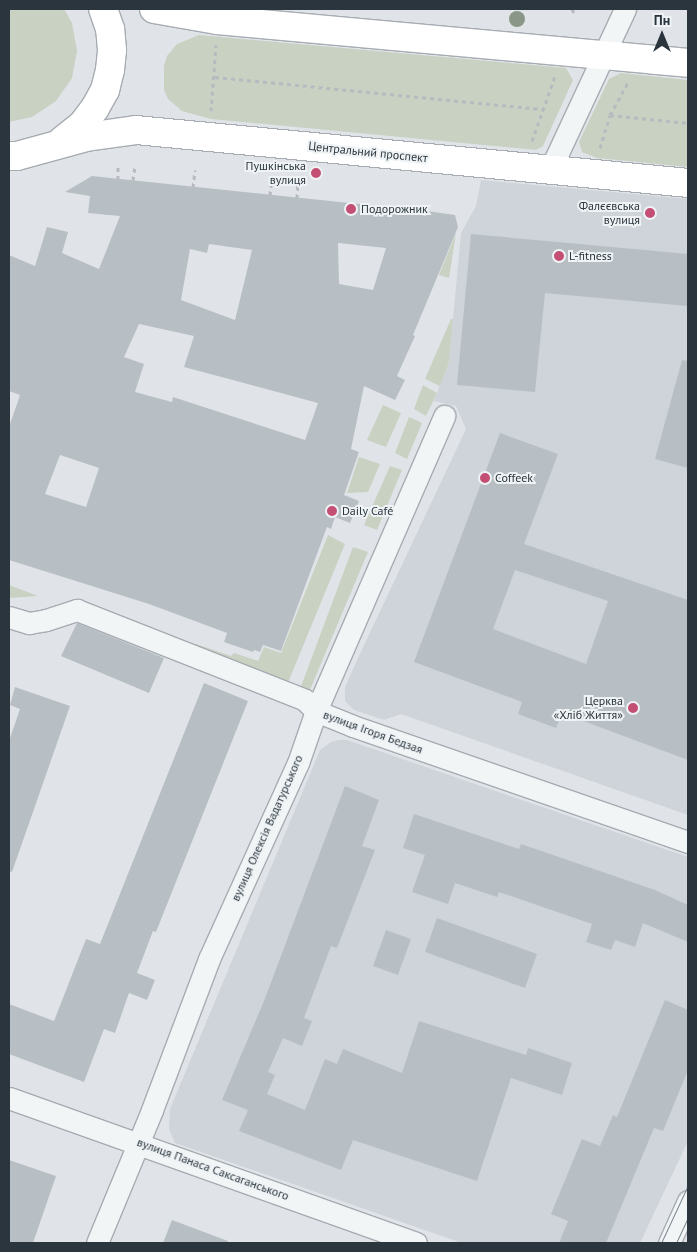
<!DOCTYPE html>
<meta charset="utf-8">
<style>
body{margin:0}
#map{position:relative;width:697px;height:1252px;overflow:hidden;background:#e0e4e8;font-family:"PT Sans",sans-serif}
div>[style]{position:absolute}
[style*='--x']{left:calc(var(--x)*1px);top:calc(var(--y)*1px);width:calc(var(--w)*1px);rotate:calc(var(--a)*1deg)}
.built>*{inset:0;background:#ced4d9}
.green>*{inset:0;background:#c8d1c2}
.building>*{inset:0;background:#b8bfc4}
.path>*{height:3px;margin-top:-1.5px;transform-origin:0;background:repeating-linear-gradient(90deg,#b6bbbf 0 4px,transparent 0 8px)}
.roads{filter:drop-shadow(1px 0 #a6acb2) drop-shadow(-1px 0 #a6acb2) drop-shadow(0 1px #a6acb2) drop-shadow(0 -1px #a6acb2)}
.minor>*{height:21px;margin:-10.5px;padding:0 10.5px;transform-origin:10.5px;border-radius:10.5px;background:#f2f5f6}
.secondary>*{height:28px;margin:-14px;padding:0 14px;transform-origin:14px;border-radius:14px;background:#fff}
.tram>*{height:1px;margin:-0.5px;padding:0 0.5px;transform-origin:0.5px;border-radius:0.5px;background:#7b8790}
.trees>*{width:16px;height:16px;margin:-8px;border-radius:50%;background:#8a9788}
.dots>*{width:14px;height:14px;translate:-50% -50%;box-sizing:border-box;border:2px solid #eff3f5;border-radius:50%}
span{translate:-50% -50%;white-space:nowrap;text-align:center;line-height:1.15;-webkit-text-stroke:4px #eff3f5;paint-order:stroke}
.street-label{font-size:12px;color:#2a353e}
.poi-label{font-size:12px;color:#2a353e}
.right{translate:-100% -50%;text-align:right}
.left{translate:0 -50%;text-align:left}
.frame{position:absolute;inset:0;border:10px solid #2a353e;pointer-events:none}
.north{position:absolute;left:637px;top:10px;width:50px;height:50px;-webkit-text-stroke:4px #eff3f5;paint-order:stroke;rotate:0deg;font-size:14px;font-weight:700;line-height:20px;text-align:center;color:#2a353e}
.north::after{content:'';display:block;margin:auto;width:18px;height:22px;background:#2a353e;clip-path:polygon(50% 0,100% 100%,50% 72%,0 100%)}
</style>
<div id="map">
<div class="built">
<div style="clip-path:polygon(481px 180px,688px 199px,688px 815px,401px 714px,384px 720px,354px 710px,345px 701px,345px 687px,358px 658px,466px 429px,456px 406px,434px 401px,449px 362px,461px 233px,476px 206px)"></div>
<div style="clip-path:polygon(339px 740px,347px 740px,688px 857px,688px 1141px,640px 1243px,462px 1243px,175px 1143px,169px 1129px,170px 1109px,320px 750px,331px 742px)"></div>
</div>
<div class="green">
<div style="clip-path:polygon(9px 9px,64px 9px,72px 23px,77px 51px,72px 78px,56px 101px,32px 117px,9px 122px)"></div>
<div style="clip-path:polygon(199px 35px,566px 68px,573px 80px,543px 146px,536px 150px,211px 119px,182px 111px,168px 99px,164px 90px,164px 66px,167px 56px,177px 44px)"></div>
<div style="clip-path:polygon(621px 73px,688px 80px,688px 167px,597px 158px,582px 152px,579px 142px,609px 79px)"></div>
<div style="clip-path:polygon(456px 233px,449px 278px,439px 275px)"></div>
<div style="clip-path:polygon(451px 319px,453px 319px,449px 362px,440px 386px,425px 379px)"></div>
<div style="clip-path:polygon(423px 385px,437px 393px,426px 416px,414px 409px)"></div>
<div style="clip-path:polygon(383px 405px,401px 413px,386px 447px,367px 440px)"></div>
<div style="clip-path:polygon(409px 417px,422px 423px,407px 459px,395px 453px)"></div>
<div style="clip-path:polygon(359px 457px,380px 464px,368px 492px,347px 493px)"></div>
<div style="clip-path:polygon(390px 466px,402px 470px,377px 530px,364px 525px)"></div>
<div style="clip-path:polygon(328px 535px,345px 544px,287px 685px,192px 652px,196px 644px,231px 656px,234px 653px,258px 661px,264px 647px,281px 653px)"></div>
<div style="clip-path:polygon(353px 547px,368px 552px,309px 692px,300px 689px)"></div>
<div style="clip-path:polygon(9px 585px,38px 596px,9px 598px)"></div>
</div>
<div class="building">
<div style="clip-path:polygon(evenodd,92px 176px,378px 206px,426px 216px,427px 211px,455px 215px,458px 227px,413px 335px,415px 336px,397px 376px,405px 380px,395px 400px,364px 386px,351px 449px,359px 452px,344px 495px,359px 501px,350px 523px,335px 517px,331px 529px,327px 527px,281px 651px,263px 645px,260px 652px,254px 650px,253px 652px,224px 642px,227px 633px,149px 604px,9px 560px,9px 427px,20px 395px,9px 391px,9px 255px,35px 266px,47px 227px,68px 232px,62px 253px,99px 269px,120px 216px,88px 213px,90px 196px,65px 192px,92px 176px,338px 243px,386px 248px,373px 290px,339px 284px,338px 243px,92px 176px,209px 244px,252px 250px,235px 320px,181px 300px,190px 249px,207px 253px,209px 244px,92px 176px,139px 324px,194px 336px,184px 367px,318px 403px,305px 440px,173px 397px,172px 402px,135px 392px,144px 364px,124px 357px,139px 324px,92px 176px,60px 455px,99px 468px,86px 507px,45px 494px,60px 455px)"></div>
<div style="clip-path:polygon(471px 234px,688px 254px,688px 306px,545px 293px,535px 392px,457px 385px)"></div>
<div style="clip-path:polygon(682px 360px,688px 361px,688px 468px,655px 459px)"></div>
<div style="clip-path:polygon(evenodd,500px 433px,558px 454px,524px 544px,688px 600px,688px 760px,562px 713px,556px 728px,518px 714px,522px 702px,414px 662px,500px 433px,515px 570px,608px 601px,586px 664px,493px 629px,515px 570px)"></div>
<div style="clip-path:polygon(77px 623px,164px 658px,149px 693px,61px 656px)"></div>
<div style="clip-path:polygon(204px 683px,248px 701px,156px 932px,153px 931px,137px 973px,155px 980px,147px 1000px,129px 993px,115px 1033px,104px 1029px,84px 1082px,9px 1054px,9px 1004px,54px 1021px,86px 939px,100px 944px)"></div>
<div style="clip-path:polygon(15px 687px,70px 706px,12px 872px,9px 871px,9px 741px,20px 709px,10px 705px)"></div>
<div style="clip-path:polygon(345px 786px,379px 800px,362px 846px,375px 850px,337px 948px,331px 946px,304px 1018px,312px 1021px,302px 1046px,283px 1038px,268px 1072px,275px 1075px,267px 1094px,305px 1110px,325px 1059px,337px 1064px,343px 1049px,402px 1073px,419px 1021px,526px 1055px,528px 1048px,572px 1063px,562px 1095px,511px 1078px,477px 1181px,353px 1140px,341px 1170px,239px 1131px,248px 1110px,222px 1100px,264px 1001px)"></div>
<div style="clip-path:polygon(414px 814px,519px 849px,521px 844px,655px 890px,688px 905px,688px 942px,643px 923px,635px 947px,615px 940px,611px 950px,586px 942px,592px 924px,499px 892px,497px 897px,455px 883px,448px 904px,412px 892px,425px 855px,403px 848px)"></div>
<div style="clip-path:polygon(437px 918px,537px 954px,525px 988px,425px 952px)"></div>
<div style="clip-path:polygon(386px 930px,411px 939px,398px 975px,373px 966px)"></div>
<div style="clip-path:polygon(665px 1000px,688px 1010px,688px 1070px,663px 1131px,654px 1128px,606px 1243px,559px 1243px,568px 1221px,551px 1214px,582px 1139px,600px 1146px,613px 1115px,617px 1117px)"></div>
<div style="clip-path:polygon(9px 1160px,56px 1176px,33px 1243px,9px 1243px)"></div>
<div style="clip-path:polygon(172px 1220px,228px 1241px,227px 1243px,163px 1243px)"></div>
</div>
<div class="path">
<div style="--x:572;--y:9;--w:4;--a:63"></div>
<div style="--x:215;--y:77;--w:330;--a:5.6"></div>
<div style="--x:211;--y:111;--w:66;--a:-85.7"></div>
<div style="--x:610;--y:115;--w:78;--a:5.9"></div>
<div style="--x:532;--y:141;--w:69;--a:-70.5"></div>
<div style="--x:600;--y:148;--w:34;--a:-73"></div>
<div style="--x:610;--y:115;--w:37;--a:-61"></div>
<div style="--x:118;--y:179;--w:15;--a:-90"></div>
<div style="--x:133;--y:180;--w:15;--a:-82"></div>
<div style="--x:193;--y:187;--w:17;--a:-83"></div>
<div style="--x:270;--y:195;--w:18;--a:-84"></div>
<div style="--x:297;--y:198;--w:18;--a:-87"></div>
</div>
<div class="roads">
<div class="minor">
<div style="--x:550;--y:170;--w:178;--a:-65"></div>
<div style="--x:9;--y:617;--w:21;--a:17"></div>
<div style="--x:29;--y:623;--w:17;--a:-10"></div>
<div style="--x:46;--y:620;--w:33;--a:-18"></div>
<div style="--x:77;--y:610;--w:245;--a:21.5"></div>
<div style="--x:305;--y:700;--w:16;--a:45"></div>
<div style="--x:316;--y:711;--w:40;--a:22"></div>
<div style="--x:353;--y:726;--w:355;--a:19.1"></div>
<div style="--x:9;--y:1098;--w:432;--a:19.6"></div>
<div style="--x:97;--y:1243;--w:144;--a:-67.5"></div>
<div style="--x:152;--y:1110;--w:161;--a:-69.3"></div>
<div style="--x:209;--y:959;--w:215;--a:-65.6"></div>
<div style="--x:298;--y:763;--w:55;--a:-70.9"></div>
<div style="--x:316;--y:711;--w:322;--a:-66.5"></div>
<div style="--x:669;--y:1243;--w:46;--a:-65.7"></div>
</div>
<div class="secondary">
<div style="--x:154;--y:9;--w:64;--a:9.9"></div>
<div style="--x:217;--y:20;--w:473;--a:5.2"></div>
<div style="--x:62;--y:141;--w:27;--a:-39"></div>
<div style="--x:83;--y:124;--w:20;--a:-53"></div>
<div style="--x:95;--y:108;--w:21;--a:-61"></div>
<div style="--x:105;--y:90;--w:21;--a:-76"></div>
<div style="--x:110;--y:70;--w:20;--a:-84"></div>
<div style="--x:112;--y:50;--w:21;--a:-95"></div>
<div style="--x:110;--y:29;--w:21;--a:-109"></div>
<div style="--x:9;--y:156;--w:8;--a:0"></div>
<div style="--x:17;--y:156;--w:72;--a:-15.4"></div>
<div style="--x:86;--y:137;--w:50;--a:-8"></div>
<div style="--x:136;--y:130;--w:555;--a:5.48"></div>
</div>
</div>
<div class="tram">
<div style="--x:661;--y:1243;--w:64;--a:-65"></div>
<div style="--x:676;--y:1243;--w:29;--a:-65"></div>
</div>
<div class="trees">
<div style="left:517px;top:19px"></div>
</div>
<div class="dots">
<div style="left:316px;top:173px;background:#c34f75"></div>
<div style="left:351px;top:209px;background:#c34f75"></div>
<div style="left:650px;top:213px;background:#c34f75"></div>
<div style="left:559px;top:256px;background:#c34f75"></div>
<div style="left:485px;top:478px;background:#c34f75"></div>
<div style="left:332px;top:511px;background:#c34f75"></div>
<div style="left:633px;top:708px;background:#c34f75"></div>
</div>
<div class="street-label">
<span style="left:368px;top:152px;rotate:6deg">Центральний проспект</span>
<span style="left:373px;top:732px;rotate:20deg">вулиця Ігоря Бедзая</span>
<span style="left:267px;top:828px;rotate:-66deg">вулиця Олексія Вадатурського</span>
<span style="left:213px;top:1169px;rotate:20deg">вулиця Панаса Саксаганського</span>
</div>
<div class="poi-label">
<span class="right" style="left:306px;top:173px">Пушкінська<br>вулиця</span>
<span class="right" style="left:640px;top:213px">Фалєєвська<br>вулиця</span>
<span class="left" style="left:361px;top:209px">Подорожник</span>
<span class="left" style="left:569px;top:256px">L-fitness</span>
<span class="left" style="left:495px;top:478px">Coffeek</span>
<span class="left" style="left:342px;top:511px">Daily Café</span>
<span class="right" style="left:623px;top:708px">Церква<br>«Хліб Життя»</span>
</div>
<div class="frame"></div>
<div class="north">Пн</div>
</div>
